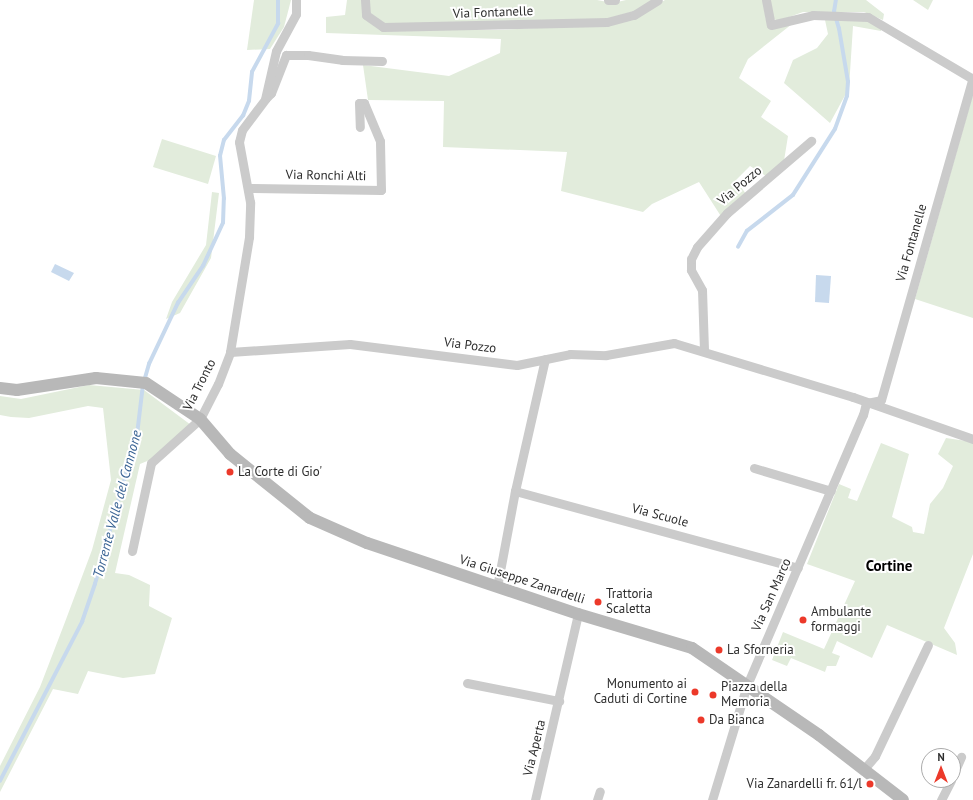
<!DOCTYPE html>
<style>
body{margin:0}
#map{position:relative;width:973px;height:800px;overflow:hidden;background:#fff;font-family:"PT Sans",sans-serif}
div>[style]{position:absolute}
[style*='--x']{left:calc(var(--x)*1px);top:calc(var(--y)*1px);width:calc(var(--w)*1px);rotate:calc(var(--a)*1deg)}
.green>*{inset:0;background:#e2ecdc}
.water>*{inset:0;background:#c7d9ed}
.stream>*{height:3.5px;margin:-1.75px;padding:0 1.75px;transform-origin:1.75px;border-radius:1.75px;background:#c7d9ed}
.street>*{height:9px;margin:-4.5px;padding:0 4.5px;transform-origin:4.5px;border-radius:4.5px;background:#cbcbcb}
.secondary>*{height:12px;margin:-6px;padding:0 6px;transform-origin:6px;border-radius:6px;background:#b8b8b8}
.dots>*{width:11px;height:11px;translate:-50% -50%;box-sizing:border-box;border:2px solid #fff;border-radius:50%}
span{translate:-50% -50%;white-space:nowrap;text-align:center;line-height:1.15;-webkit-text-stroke:4px #fff;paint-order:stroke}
.street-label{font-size:13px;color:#2e2e2e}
.poi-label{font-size:13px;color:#2e2e2e}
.left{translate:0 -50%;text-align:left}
.right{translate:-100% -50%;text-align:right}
.water-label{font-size:14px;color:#396394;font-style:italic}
.quarter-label{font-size:15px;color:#000;font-weight:700}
.north{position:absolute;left:921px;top:748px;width:40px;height:40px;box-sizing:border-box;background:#fff;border:1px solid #ababab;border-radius:50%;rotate:0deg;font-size:11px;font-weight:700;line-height:16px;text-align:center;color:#2e2e2e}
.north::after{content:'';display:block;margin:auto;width:14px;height:18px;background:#ec392a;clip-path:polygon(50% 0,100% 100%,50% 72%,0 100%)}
</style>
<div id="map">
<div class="green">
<div style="clip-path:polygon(254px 0,291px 0,284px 27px,270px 49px,247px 50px)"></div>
<div style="clip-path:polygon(347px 0,363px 0,365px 19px,383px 29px,498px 30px,594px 25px,634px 18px,665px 0,763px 0,766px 20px,792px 24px,748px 59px,739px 78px,771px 101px,761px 117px,788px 136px,783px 167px,769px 178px,750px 166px,736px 180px,746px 194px,724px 221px,699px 182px,652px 204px,643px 212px,561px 191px,567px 152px,443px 147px,444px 101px,368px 100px,363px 65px,449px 76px,500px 53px,501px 39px,326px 33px,326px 17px,345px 15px)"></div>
<div style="clip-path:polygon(368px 0,597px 0,613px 3px,626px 0,654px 0,638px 10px,607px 19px,387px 25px,368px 12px)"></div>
<div style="clip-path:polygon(769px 0,866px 0,884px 14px,883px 20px,864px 12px,803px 12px,778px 21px,774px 19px)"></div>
<div style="clip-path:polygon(913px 0,933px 0,928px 10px)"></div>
<div style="clip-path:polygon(814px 16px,869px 20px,881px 27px,881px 31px,853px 26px,849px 88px,830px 123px,784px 83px,793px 60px,817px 48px,828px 34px,825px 20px)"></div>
<div style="clip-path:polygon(973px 94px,973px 318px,915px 299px)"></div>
<div style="clip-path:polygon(162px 139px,216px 156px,208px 184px,153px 167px)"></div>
<div style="clip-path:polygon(212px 192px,219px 193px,211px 258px,180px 313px,166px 319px,172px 302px,206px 245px)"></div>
<div style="clip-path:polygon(89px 385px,144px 390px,191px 425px,152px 459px,140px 464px,115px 573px,129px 575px,150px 585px,149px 606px,172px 618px,155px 674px,123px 678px,88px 671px,78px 694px,53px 689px,0 792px,0 766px,40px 687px,65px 622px,92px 550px,111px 480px,103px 408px,88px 406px,29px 418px,11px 417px,0 415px,0 396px,21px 399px)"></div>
<div style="clip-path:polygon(946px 438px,973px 442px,973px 554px,944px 628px,955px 643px,957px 655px,887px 625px,872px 658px,837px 641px,832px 653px,840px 656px,836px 666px,827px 666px,825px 672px,791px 658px,787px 666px,772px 660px,783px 632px,824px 649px,855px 581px,807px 564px,839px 484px,851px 489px,848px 498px,857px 501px,881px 443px,909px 454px,892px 517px,912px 527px,913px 532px,924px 534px,930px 504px,943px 488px,953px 466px,938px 454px)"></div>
</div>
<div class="water">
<div style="clip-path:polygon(55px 264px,74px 273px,69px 281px,51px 272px)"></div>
<div style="clip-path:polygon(816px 275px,831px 276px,829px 303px,815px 302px)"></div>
</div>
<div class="stream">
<div style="--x:738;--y:247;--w:18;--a:-61"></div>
<div style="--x:747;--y:231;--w:58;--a:-38"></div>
<div style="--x:793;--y:195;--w:78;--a:-57.5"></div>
<div style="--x:835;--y:129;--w:35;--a:-70"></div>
<div style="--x:847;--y:96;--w:14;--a:-86"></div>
<div style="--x:848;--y:82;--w:54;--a:-99.6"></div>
<div style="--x:839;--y:29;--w:18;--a:-106"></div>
<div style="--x:834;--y:12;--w:12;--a:-81"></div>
<div style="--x:0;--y:781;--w:179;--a:-62.7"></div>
<div style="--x:82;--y:622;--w:40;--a:-71.1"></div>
<div style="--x:95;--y:584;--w:155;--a:-74.3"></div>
<div style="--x:137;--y:435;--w:50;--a:-83.2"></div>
<div style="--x:143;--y:385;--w:22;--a:-74"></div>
<div style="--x:149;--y:364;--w:68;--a:-64.6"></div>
<div style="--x:178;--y:303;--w:45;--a:-56"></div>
<div style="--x:203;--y:266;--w:47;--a:-65.1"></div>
<div style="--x:223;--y:223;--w:24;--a:-88"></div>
<div style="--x:224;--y:199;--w:43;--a:-95.3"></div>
<div style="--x:220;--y:156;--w:16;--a:-76"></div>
<div style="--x:224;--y:140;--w:31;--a:-52"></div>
<div style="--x:243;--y:116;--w:16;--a:-68"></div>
<div style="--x:249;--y:101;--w:29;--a:-84"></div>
<div style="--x:252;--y:72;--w:55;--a:-61.6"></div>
<div style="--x:278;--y:24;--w:24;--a:-90"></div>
</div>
<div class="street">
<div style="--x:365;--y:0;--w:15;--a:86"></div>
<div style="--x:366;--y:15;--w:21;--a:35"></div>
<div style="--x:383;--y:27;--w:224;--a:-1.3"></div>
<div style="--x:607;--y:22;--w:28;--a:-15"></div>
<div style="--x:634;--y:15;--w:28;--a:-32"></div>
<div style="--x:608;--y:0;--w:7;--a:0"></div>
<div style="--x:766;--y:0;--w:25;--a:79"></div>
<div style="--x:771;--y:25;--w:43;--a:-13.4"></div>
<div style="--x:813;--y:15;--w:55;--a:2.1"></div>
<div style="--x:868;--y:17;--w:120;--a:30.6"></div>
<div style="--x:266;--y:98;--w:7;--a:-45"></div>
<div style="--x:271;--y:93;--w:41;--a:-68.5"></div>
<div style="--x:286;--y:55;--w:22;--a:0"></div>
<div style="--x:308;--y:55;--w:34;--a:8"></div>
<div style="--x:342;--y:60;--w:40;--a:1.4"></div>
<div style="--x:248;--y:188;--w:133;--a:0.9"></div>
<div style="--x:381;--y:190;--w:49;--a:-91.2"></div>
<div style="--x:380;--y:141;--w:41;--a:-112.8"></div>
<div style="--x:364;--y:103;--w:5;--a:180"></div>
<div style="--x:359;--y:103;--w:24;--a:88"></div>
<div style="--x:704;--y:350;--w:60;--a:-91.9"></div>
<div style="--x:702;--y:290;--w:23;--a:-119"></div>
<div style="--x:691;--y:270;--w:11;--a:-90"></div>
<div style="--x:691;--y:259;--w:13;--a:-63"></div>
<div style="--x:697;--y:247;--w:45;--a:-48.6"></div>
<div style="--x:727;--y:213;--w:111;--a:-40.6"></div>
<div style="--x:230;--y:352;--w:120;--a:-3.8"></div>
<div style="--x:350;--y:344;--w:168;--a:7.2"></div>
<div style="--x:517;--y:365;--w:54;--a:-11.7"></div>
<div style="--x:570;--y:354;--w:36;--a:2"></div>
<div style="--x:606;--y:355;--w:69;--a:-10"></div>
<div style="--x:674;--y:343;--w:187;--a:16.8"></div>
<div style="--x:853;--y:397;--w:127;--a:19.3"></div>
<div style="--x:867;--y:403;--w:14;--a:-12"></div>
<div style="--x:881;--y:400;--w:335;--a:-74.1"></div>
<div style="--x:754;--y:468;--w:80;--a:16.6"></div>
<div style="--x:515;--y:491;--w:293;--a:15.2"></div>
<div style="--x:132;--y:551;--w:90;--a:-77.8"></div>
<div style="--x:151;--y:463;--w:66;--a:-41.9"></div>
<div style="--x:200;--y:419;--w:39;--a:-63"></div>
<div style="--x:218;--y:384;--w:34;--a:-69"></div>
<div style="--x:230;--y:352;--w:117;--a:-80.6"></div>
<div style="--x:249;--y:237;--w:35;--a:-88"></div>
<div style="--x:250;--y:202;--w:61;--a:-100.4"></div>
<div style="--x:239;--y:142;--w:12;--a:-76"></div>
<div style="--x:242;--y:130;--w:39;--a:-53"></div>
<div style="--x:265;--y:99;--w:49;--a:-77.1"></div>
<div style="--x:276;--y:51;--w:42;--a:-61.6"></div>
<div style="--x:296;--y:14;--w:14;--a:-90"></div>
<div style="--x:497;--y:587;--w:98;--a:-79.4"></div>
<div style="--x:515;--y:491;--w:135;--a:-77.2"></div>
<div style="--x:467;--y:683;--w:94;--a:11.1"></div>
<div style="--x:863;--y:770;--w:18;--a:-49"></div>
<div style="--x:875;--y:756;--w:123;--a:-64.5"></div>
<div style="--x:953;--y:775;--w:20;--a:-66"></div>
<div style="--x:535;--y:800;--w:191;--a:-77"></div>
<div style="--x:597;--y:800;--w:9;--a:-72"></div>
<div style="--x:712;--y:800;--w:120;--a:-73.1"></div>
<div style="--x:747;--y:685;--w:294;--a:-66.8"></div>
<div style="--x:863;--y:415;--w:12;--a:-76"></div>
<div style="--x:941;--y:800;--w:22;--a:-63"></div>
</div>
<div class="secondary">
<div style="--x:0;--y:388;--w:17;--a:7"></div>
<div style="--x:17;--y:390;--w:80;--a:-8.6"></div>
<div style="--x:96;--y:378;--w:50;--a:5.7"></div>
<div style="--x:146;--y:383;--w:65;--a:33.7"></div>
<div style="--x:200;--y:419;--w:46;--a:49.4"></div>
<div style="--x:230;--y:454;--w:102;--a:38.7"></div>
<div style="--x:310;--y:518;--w:62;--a:23.7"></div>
<div style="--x:367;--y:543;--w:223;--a:18.6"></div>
<div style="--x:578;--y:614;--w:119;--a:16.6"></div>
<div style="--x:692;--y:648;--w:154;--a:34.4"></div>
<div style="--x:819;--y:735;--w:106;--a:37.7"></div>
</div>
<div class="dots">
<div style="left:230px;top:472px;background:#ec392a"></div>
<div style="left:598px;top:602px;background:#ec392a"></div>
<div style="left:803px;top:620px;background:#ec392a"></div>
<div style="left:719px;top:650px;background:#ec392a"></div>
<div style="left:695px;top:692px;background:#ec392a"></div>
<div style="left:713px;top:695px;background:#ec392a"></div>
<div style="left:701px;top:720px;background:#ec392a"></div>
<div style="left:870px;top:784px;background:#ec392a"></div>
</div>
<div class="street-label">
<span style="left:493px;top:13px;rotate:-2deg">Via Fontanelle</span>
<span style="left:326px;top:176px;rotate:1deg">Via Ronchi Alti</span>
<span style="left:740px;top:186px;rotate:-40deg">Via Pozzo</span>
<span style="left:912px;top:243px;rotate:-74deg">Via Fontanelle</span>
<span style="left:470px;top:346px;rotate:7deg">Via Pozzo</span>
<span style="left:200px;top:385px;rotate:-63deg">Via Tronto</span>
<span style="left:660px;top:516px;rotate:15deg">Via Scuole</span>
<span style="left:522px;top:580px;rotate:18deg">Via Giuseppe Zanardelli</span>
<span style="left:772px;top:595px;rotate:-66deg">Via San Marco</span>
<span style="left:535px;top:748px;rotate:-76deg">Via Aperta</span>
</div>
<div class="poi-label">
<span class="left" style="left:238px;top:472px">La Corte di Gio'</span>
<span class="left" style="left:606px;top:602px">Trattoria<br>Scaletta</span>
<span class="left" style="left:811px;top:620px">Ambulante<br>formaggi</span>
<span class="left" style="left:727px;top:650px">La Sforneria</span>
<span class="right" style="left:687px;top:692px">Monumento ai<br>Caduti di Cortine</span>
<span class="left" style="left:721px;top:695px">Piazza della<br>Memoria</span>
<span class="left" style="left:709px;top:720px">Da Bianca</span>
<span class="right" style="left:862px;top:784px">Via Zanardelli fr. 61/l</span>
</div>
<div class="water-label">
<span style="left:117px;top:504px;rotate:-75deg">Torrente Valle del Cannone</span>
</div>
<div class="quarter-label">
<span style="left:889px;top:566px">Cortine</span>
</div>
<div class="north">N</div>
</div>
